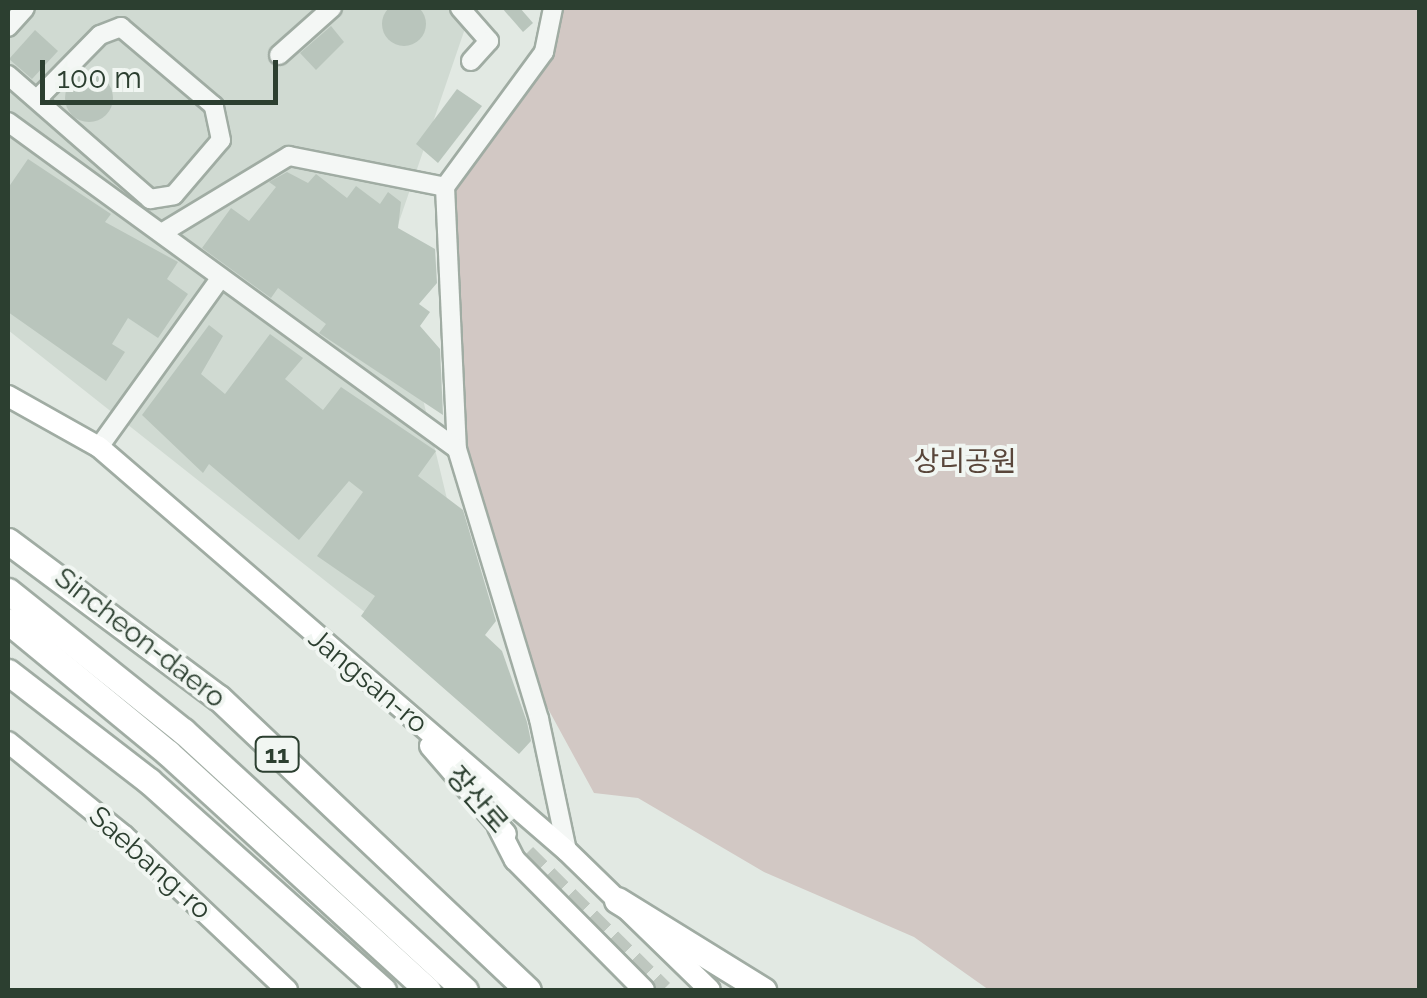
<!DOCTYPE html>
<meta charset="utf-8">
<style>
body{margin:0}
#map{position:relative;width:1427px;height:998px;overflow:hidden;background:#e2e9e3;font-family:Raleway,"Noto Sans KR",sans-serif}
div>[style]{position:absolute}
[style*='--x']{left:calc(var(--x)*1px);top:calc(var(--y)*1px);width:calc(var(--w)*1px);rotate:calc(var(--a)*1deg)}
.built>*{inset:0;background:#d0dad2}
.green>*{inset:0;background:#d2c8c4}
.building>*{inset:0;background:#b9c5bc}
.round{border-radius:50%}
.major-tunnel>*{height:20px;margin-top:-10px;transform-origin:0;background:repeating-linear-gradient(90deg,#bec7bf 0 20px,transparent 0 30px)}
.roads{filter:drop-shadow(2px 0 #a0aca3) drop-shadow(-2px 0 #a0aca3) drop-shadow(0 2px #a0aca3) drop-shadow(0 -2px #a0aca3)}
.minor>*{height:18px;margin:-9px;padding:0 9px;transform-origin:9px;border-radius:9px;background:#f4f7f5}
.major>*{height:20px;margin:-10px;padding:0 10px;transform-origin:10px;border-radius:10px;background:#fff}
.highway>*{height:25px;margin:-12.5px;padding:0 12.5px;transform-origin:12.5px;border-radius:12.5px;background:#fff}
span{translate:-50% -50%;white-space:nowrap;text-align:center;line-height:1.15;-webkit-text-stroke:8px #f1f6f2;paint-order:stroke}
.shield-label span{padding:2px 8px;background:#f1f6f2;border:2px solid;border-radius:8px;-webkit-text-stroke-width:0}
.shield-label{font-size:25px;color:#2c3f30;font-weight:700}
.park-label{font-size:28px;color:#59463a}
.street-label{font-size:28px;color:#2c3f30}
.frame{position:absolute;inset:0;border:10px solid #2c3f30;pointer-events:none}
.scale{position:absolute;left:40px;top:60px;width:238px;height:45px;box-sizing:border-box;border:5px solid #2c3f30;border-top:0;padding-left:12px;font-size:30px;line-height:35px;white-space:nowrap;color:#2c3f30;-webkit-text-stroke:8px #f1f6f2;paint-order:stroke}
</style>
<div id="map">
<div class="built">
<div style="clip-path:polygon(8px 8px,472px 8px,388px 254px,500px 719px,8px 330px)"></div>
</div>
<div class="green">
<div style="clip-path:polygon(563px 8px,1419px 8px,1419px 990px,989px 990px,914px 937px,764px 872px,638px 798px,594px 793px,546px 705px,465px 450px,454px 186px,553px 55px)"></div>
</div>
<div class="building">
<div class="round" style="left:382px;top:2px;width:44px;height:44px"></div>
<div style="clip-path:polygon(502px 8px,520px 8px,533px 23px,523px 32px)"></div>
<div style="clip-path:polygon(331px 26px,344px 42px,316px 70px,300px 53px)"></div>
<div style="clip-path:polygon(35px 30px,58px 51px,32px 79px,9px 59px)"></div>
<div class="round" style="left:65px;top:74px;width:48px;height:48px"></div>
<div style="clip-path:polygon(457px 89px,482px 106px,438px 163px,416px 144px)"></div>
<div style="clip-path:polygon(28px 159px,111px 214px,105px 222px,178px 262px,167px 279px,188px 294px,158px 338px,128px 318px,112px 344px,125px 352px,106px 381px,8px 312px,8px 188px)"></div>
<div style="clip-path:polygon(287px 172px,308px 183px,316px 174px,347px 198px,356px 186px,380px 204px,388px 192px,401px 202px,398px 228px,435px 249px,437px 283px,419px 304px,430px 312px,420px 326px,440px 349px,443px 415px,319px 333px,326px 324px,278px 288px,271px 298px,202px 248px,231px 208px,249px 221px,276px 187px,269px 182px)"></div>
<div style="clip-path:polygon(209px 325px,223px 336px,201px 374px,225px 394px,270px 334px,303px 358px,285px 379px,323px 410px,341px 387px,436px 451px,418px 476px,463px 510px,496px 621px,485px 635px,502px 651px,527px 722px,531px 741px,519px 754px,361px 616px,375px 596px,317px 556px,363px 492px,349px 481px,299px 540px,209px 464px,203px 473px,142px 415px)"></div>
</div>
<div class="major-tunnel">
<div style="--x:526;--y:854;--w:193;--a:44.8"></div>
</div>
<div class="roads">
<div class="minor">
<div style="--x:460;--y:8;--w:44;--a:48.7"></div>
<div style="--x:489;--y:41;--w:27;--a:132"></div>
<div style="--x:553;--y:8;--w:45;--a:101.6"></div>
<div style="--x:544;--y:52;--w:167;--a:126.3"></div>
<div style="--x:445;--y:187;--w:262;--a:87.4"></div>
<div style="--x:457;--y:449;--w:282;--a:73.1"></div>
<div style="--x:539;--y:719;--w:135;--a:78"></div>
<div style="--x:8;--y:27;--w:25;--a:-48"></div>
<div style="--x:279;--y:55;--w:71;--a:-41.6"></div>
<div style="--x:8;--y:75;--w:189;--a:41.1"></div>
<div style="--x:150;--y:199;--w:24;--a:-9"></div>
<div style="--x:174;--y:195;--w:72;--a:-49.5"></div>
<div style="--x:221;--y:140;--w:35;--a:-102"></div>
<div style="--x:214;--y:106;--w:122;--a:-139.7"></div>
<div style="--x:121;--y:27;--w:22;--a:159"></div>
<div style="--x:100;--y:35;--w:90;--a:134.5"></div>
<div style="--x:8;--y:122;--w:555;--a:36.07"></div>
<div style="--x:165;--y:231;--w:145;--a:-31.2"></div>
<div style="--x:289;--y:156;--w:159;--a:11.2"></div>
<div style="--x:99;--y:447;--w:206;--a:-54.3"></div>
</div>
<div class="major">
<div style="--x:8;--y:396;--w:104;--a:29.3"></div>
<div style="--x:99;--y:447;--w:618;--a:40.8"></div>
<div style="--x:567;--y:851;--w:199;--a:44.2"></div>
<div style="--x:8;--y:742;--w:148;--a:39"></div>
<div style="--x:123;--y:835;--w:226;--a:43.4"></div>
<div style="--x:430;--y:746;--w:116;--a:49.2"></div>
<div style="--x:498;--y:827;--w:37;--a:63"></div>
<div style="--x:515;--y:860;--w:183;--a:45.2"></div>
</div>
<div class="highway">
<div style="--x:8;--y:541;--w:263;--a:36.7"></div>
<div style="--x:219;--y:698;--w:425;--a:43.4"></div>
<div style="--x:8;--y:591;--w:224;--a:38.7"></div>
<div style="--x:183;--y:731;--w:383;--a:42.6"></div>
<div style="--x:8;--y:621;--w:207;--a:39.5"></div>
<div style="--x:168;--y:753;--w:352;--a:42.4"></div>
<div style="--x:8;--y:672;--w:178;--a:37.7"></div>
<div style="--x:149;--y:781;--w:314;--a:41.8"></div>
<div style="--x:617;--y:900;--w:172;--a:31.7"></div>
</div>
</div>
<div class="shield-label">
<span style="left:277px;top:754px">11</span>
</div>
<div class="park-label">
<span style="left:965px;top:462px">상리공원</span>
</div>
<div class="street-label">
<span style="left:140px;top:638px;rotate:38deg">Sincheon-daero</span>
<span style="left:368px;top:681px;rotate:40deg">Jangsan-ro</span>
<span style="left:477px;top:800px;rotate:49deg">장산로</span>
<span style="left:150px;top:863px;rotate:42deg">Saebang-ro</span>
</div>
<div class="frame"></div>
<div class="scale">100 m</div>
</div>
